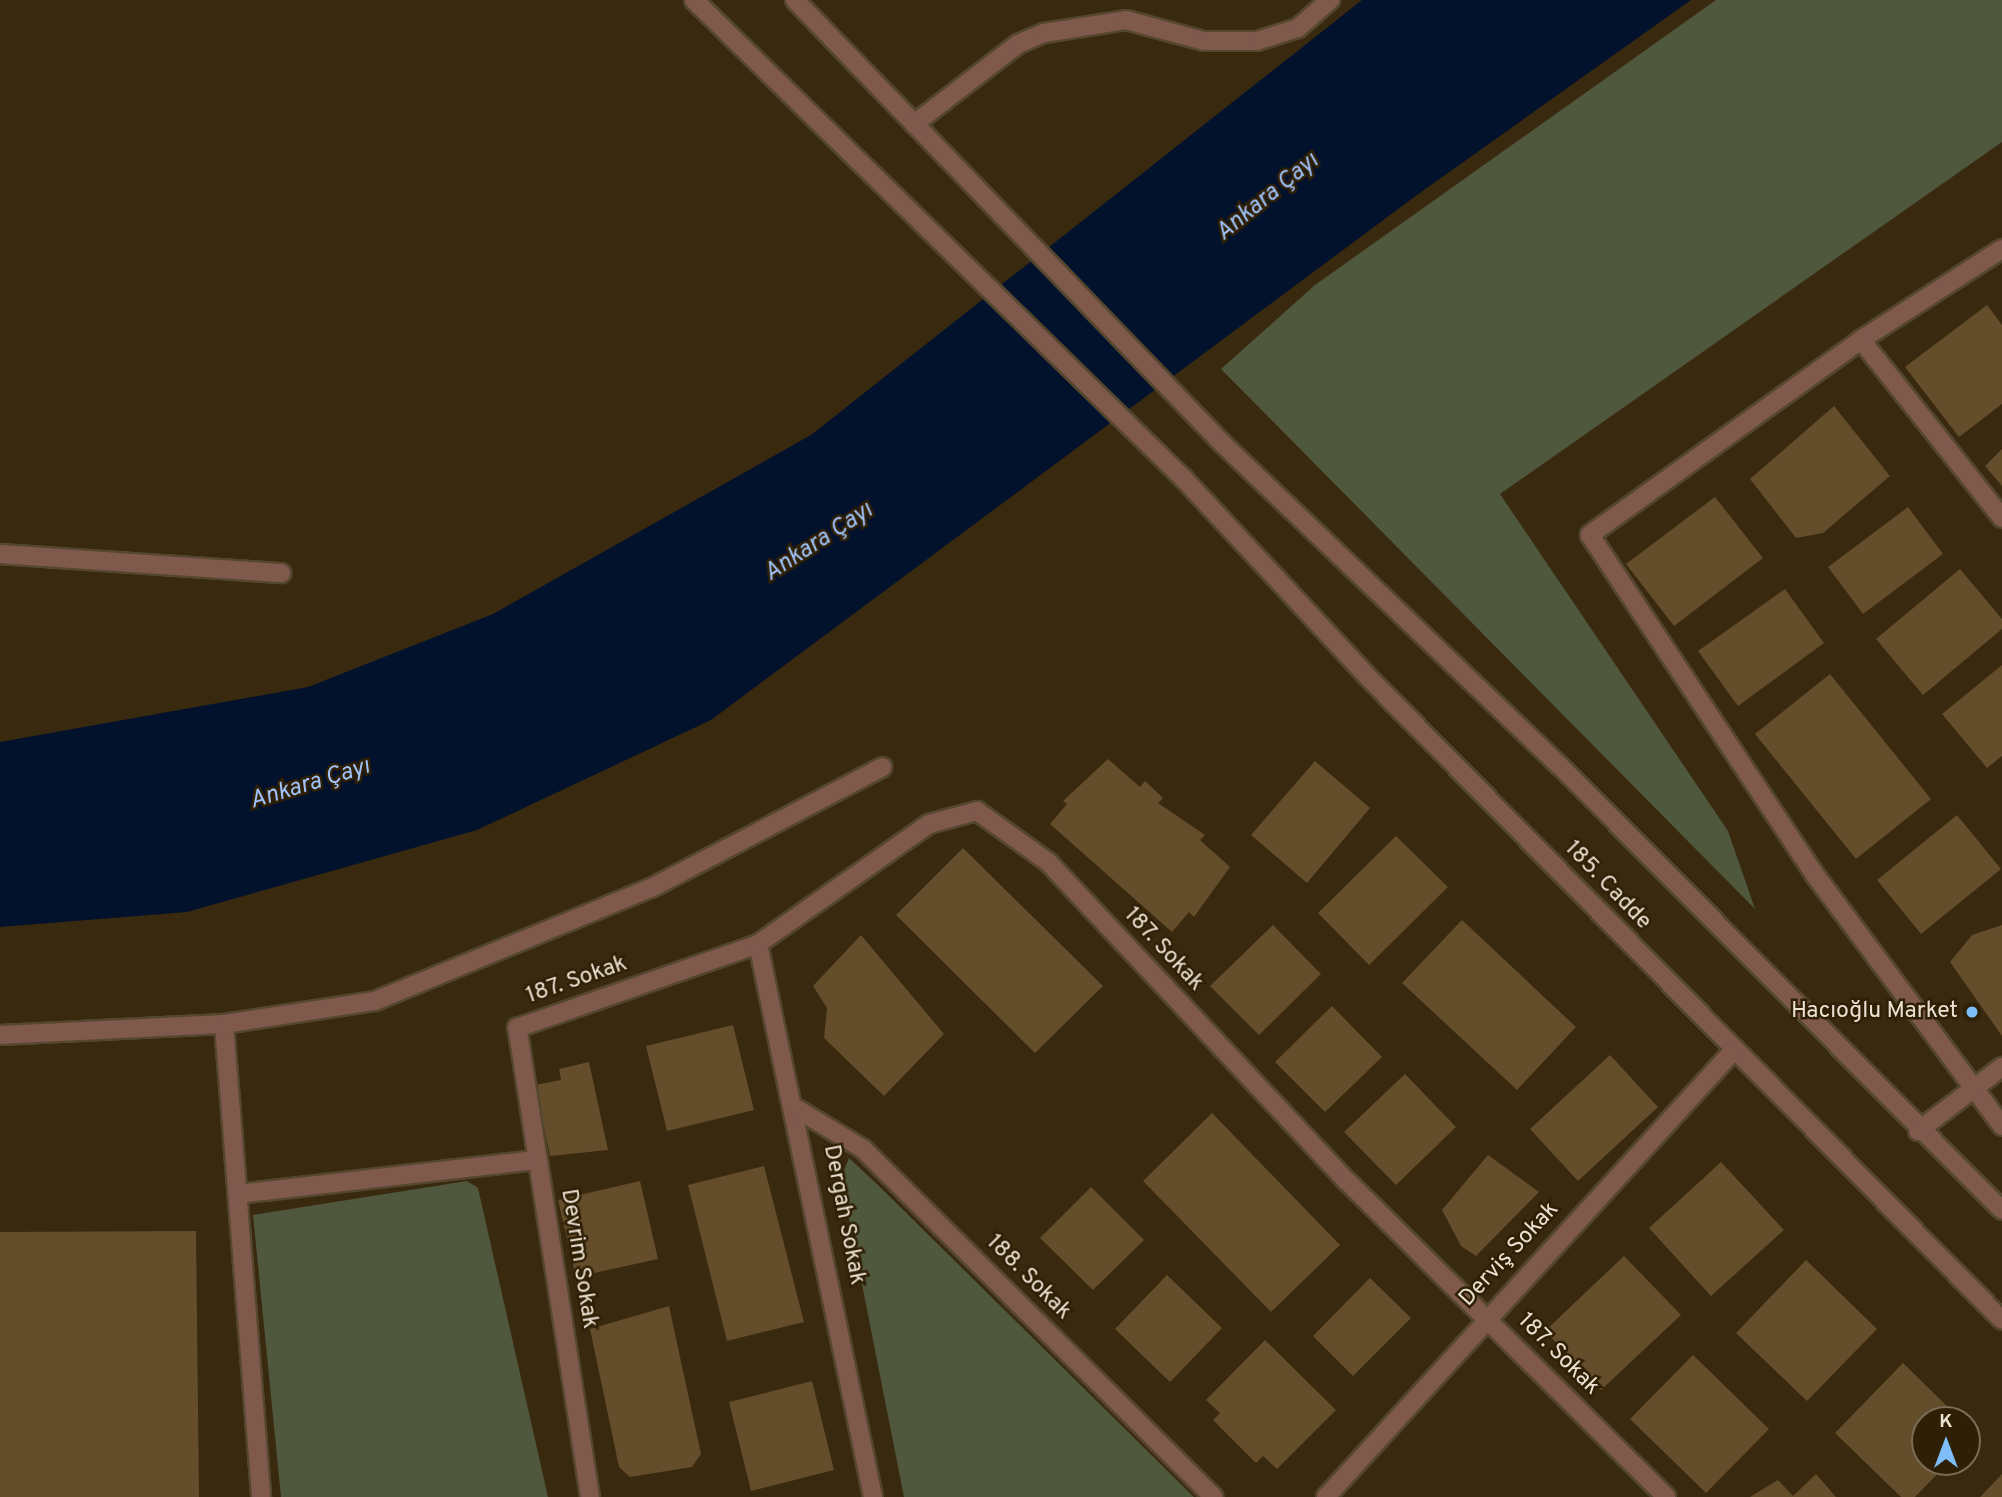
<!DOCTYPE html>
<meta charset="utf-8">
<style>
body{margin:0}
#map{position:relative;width:2002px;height:1497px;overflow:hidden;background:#39290f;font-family:Overpass,sans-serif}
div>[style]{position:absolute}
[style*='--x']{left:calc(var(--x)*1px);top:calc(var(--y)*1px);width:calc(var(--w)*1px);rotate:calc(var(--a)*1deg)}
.green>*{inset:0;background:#4f573d}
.water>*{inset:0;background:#03122c}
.building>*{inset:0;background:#644d2b}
.roads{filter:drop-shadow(2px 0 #55462e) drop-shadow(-2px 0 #55462e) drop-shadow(0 2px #55462e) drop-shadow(0 -2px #55462e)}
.minor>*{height:18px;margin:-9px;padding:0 9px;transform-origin:9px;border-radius:9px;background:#7e594c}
.dots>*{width:19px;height:19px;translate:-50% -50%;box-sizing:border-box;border:4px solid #2f1f05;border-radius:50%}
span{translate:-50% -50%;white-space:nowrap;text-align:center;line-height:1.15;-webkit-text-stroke:5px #2f1f05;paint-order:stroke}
.street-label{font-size:23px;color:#ebe0d1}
.poi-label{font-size:23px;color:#ebe0d1}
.right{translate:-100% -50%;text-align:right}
.water-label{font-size:24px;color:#9fc3fb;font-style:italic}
.north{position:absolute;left:1911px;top:1406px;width:70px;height:70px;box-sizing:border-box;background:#2f1f05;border:2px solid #7a6c57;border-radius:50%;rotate:0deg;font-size:19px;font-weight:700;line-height:28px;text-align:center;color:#ebe0d1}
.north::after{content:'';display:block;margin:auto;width:24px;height:32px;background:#7dbef9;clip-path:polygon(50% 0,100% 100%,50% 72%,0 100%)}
</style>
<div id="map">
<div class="green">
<div style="clip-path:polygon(1716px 0,2002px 0,2002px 142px,1500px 494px,1728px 831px,1755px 909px,1221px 369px,1315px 285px)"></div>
<div style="clip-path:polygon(849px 1158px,878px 1185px,1194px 1497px,904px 1497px,841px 1178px)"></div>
<div style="clip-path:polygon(467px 1181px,478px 1188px,548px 1497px,281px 1497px,253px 1215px)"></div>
</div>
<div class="water">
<div style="clip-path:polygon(1362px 0,1691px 0,1417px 195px,711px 720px,477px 830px,187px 912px,0 927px,0 742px,308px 687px,493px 614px,811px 435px)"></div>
</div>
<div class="building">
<div style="clip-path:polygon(1987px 305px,2002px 325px,2002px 404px,1959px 437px,1905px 367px)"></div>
<div style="clip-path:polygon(1834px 406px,1890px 476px,1823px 533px,1796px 538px,1750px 479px)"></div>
<div style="clip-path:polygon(2002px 449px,2002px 486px,1985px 466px)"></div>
<div style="clip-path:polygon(1715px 497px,1763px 558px,1674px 626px,1626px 564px)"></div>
<div style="clip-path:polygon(1908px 507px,1943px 554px,1863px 614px,1828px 567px)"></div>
<div style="clip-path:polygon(1960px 569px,2002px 619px,2002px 629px,1923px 695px,1876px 639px)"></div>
<div style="clip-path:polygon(1785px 589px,1824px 643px,1738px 706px,1698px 651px)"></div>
<div style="clip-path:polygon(2002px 665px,2002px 756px,1987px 768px,1942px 714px)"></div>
<div style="clip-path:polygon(1830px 674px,1931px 799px,1856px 859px,1755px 734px)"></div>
<div style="clip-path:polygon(1108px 759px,1140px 787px,1145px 781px,1163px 798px,1158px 803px,1205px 835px,1200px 840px,1230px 867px,1194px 917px,1189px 912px,1172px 932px,1050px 824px,1067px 804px,1063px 801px)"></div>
<div style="clip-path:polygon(1315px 761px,1370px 808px,1307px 883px,1251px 835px)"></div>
<div style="clip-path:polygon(1957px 815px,2001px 869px,1921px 934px,1877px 880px)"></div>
<div style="clip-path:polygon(1396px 836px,1448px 887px,1369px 965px,1318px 913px)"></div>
<div style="clip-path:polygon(963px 848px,1103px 986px,1035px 1053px,896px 915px)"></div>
<div style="clip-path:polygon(1462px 920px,1576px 1027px,1517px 1090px,1402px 983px)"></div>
<div style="clip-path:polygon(1273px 925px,1321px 974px,1259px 1035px,1210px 986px)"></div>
<div style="clip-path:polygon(2002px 925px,2002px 1036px,1950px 962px,1972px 935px)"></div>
<div style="clip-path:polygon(861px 935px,944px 1034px,884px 1096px,824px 1038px,827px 1008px,813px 986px)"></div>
<div style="clip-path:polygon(1332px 1006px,1382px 1057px,1325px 1112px,1275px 1062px)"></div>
<div style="clip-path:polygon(733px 1025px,754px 1110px,667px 1131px,646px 1046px)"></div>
<div style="clip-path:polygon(1610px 1055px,1658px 1107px,1578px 1181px,1530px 1129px)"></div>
<div style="clip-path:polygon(589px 1062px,608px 1150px,550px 1156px,535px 1085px,561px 1080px,559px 1069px)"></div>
<div style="clip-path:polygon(1405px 1074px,1456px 1127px,1396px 1185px,1344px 1132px)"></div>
<div style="clip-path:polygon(1212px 1113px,1340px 1245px,1271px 1312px,1143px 1181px)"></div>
<div style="clip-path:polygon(1488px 1155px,1539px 1192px,1476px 1256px,1461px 1246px,1442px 1210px)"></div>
<div style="clip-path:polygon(1721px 1162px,1784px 1230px,1711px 1296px,1649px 1228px)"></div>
<div style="clip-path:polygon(764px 1166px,804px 1322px,727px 1341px,688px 1185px)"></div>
<div style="clip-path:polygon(640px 1181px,658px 1259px,576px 1277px,558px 1200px)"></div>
<div style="clip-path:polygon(1091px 1187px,1144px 1240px,1093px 1290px,1040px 1238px)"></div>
<div style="clip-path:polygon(196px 1231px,199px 1497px,0 1497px,0 1232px)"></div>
<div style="clip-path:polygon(1624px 1256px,1681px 1315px,1601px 1390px,1545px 1331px)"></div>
<div style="clip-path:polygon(1806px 1260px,1877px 1329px,1807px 1401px,1736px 1333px)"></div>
<div style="clip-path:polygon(1167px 1275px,1222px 1328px,1170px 1382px,1115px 1329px)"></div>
<div style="clip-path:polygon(1370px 1278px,1411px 1318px,1353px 1376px,1313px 1336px)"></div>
<div style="clip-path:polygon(669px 1306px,701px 1454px,692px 1467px,630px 1477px,619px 1467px,590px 1329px)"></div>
<div style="clip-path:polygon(1265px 1340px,1336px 1410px,1277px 1469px,1263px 1456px,1256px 1463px,1213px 1420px,1220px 1413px,1206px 1400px)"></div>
<div style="clip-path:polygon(1693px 1355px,1769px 1429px,1706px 1493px,1630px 1419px)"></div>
<div style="clip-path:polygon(1903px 1363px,1961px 1420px,1925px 1420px,1925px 1462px,1949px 1462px,1915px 1497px,1901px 1497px,1835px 1433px)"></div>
<div style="clip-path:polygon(812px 1381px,834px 1470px,751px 1491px,729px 1402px)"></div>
<div style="clip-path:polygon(1967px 1425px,1976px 1434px,1967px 1443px)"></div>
<div style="clip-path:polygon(1816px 1474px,1836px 1497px,1750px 1497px,1778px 1480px,1793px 1496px)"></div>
<div style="clip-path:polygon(2002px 1474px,2002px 1497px,1980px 1497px)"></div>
</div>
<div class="roads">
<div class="minor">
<div style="--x:694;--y:0;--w:685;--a:44.35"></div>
<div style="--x:1184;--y:479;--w:269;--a:47.1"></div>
<div style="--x:1367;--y:676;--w:904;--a:45.4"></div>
<div style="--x:795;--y:0;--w:617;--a:46.05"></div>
<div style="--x:1223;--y:444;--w:466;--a:43.7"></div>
<div style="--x:1560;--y:766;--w:626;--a:45.13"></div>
<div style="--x:914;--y:124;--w:131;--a:-37.6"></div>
<div style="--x:1018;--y:44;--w:28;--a:-23"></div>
<div style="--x:1044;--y:33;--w:83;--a:-9"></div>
<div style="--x:1126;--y:20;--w:81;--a:15.1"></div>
<div style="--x:1204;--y:41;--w:53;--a:0"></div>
<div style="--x:1257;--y:41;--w:43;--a:-17.6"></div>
<div style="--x:1298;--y:28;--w:43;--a:-41.2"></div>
<div style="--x:2002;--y:249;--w:168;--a:147.2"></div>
<div style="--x:1861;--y:340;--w:334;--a:144.3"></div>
<div style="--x:1590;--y:535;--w:408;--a:56.5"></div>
<div style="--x:1815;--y:875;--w:313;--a:53.3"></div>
<div style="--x:1861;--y:340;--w:227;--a:51.6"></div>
<div style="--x:0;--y:554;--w:282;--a:3.9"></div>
<div style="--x:758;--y:944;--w:565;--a:78.25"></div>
<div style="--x:224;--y:1024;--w:474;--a:85.5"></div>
<div style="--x:0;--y:1035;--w:224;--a:-2.8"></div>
<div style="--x:224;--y:1024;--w:153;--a:-8.7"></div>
<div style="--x:375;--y:1001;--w:298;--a:-22.3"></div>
<div style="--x:651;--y:888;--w:261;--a:-27.6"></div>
<div style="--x:797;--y:1109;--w:77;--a:31.2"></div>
<div style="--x:863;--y:1149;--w:494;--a:44.8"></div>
<div style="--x:1918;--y:1131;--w:106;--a:-37.3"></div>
<div style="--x:238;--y:1194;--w:302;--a:-6.5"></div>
<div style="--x:590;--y:1497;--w:475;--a:-98.8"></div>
<div style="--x:517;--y:1028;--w:255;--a:-19.2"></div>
<div style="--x:758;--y:944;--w:209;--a:-35.1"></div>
<div style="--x:929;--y:824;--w:50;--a:-15.2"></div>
<div style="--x:977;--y:811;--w:87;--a:35.7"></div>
<div style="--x:1048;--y:862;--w:437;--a:46.9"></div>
<div style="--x:1347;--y:1181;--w:449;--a:44.7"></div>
<div style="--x:1326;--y:1497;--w:605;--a:-47.61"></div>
</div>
</div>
<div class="dots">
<div style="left:1972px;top:1012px;background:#7dbef9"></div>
</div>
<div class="street-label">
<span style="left:1607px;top:886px;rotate:46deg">185. Cadde</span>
<span style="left:1163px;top:950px;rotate:47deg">187. Sokak</span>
<span style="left:577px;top:981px;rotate:-19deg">187. Sokak</span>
<span style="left:843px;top:1215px;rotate:79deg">Dergah Sokak</span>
<span style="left:1510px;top:1255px;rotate:-47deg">Derviş Sokak</span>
<span style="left:578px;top:1259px;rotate:81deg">Devrim Sokak</span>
<span style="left:1028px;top:1278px;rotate:45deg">188. Sokak</span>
<span style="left:1558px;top:1355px;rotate:45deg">187. Sokak</span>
</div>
<div class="poi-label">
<span class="right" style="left:1958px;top:1012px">Hacıoğlu Market</span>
</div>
<div class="water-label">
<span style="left:1268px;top:198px;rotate:-39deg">Ankara Çayı</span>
<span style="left:819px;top:543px;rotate:-33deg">Ankara Çayı</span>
<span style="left:310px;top:785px;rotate:-17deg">Ankara Çayı</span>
</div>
<div class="north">K</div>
</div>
